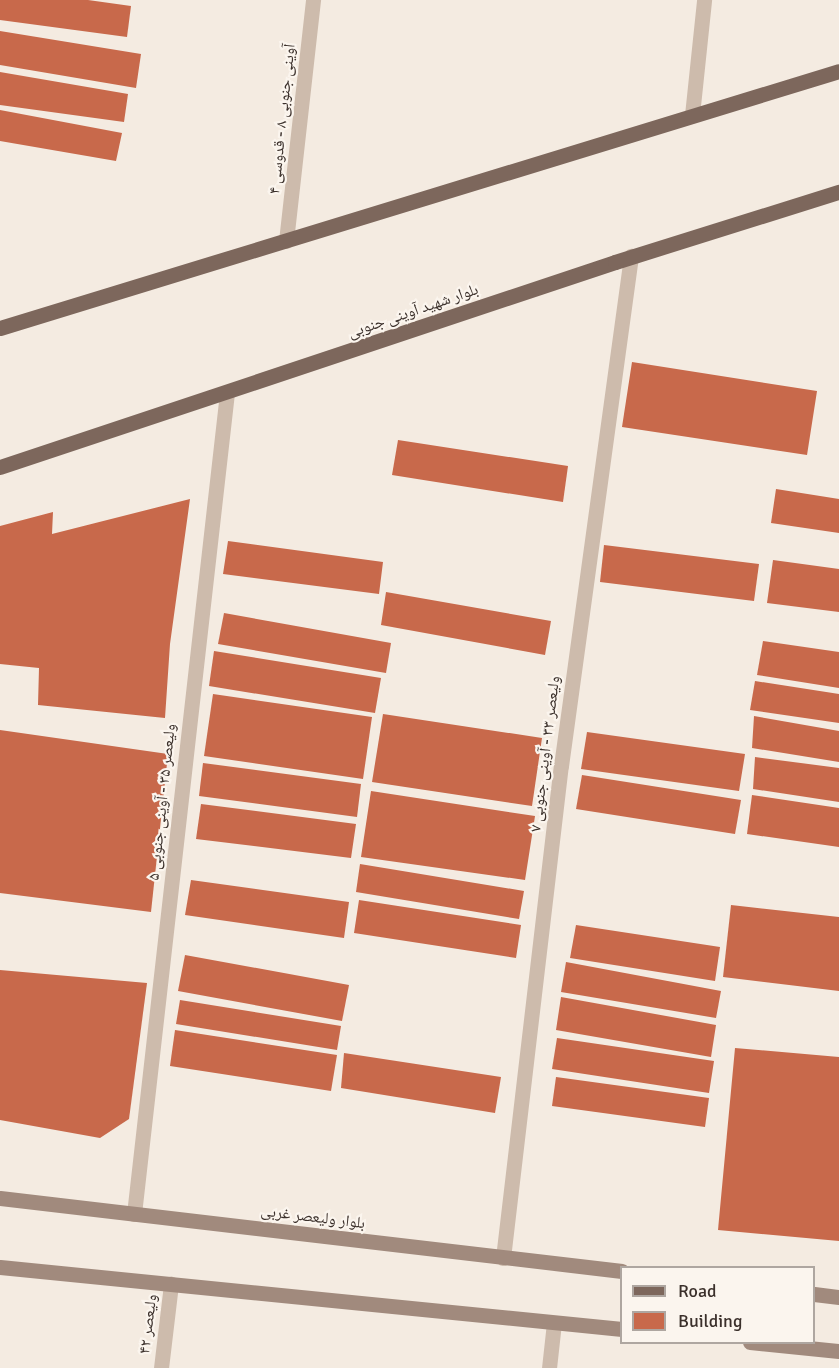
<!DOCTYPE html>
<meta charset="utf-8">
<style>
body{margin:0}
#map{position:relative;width:839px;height:1368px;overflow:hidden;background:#f4ebe1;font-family:Signika,"Noto Naskh Arabic",sans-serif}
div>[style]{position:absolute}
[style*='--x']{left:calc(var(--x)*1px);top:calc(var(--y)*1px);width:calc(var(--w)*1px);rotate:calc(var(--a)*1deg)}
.building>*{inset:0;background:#c8694b}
.minor>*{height:15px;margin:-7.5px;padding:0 7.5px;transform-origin:7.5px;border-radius:7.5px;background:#cdbbac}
.secondary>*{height:15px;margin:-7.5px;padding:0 7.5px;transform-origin:7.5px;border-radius:7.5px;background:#a18a7d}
.primary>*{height:15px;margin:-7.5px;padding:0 7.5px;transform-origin:7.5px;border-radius:7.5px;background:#7d675c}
span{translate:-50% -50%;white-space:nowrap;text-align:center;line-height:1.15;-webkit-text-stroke:4.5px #fbf5ee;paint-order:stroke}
.street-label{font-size:16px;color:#3b302b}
.legend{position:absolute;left:620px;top:1266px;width:195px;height:78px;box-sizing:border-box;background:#fbf5ee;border:2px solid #aea6a0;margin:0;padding:8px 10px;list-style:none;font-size:18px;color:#3b302b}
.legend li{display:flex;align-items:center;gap:12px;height:30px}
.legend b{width:30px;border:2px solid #aea6a0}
</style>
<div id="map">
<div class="building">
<div style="clip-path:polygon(0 0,88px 0,131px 6px,127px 37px,0 20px)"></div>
<div style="clip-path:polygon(0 31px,141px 54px,136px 88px,0 65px)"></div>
<div style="clip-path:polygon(0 72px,128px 94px,124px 122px,0 105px)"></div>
<div style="clip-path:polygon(0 110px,122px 133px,116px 161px,0 141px)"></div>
<div style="clip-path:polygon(632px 362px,817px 391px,807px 455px,622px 427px)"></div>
<div style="clip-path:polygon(398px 440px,568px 466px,563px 502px,392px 475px)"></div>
<div style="clip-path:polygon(776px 489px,839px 499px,839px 533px,771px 523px)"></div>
<div style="clip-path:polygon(190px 499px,170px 644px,165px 718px,38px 705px,39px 668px,0 664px,0 526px,53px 512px,52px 534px)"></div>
<div style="clip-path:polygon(228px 541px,383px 562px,379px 594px,223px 574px)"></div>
<div style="clip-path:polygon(604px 545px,759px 564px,754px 601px,600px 582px)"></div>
<div style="clip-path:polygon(773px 560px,839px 569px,839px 612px,767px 603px)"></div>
<div style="clip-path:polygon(386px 592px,551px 621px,545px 655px,381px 625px)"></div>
<div style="clip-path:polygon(224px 613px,391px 643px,386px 673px,218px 644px)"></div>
<div style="clip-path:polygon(763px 641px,839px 652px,839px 688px,757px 675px)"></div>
<div style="clip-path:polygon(214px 651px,381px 678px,375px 713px,209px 686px)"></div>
<div style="clip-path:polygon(755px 681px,839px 694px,839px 723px,750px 710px)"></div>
<div style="clip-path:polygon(213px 694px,372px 717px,363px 779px,204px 756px)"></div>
<div style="clip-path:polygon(383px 714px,542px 738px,532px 806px,372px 782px)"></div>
<div style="clip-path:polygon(754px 716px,839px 731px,839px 762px,752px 748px)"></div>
<div style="clip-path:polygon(0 730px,168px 754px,151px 912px,0 893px)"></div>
<div style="clip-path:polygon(587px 732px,745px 754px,739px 791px,581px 769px)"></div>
<div style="clip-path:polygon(755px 757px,839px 768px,839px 802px,753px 789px)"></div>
<div style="clip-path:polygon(203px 763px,361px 784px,357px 817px,199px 796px)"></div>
<div style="clip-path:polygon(582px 775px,741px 800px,735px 834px,576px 809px)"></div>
<div style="clip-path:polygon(371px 791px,535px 816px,525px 880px,361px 857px)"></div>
<div style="clip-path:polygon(752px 795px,839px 808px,839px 847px,747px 834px)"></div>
<div style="clip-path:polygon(201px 804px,356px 824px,351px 858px,196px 839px)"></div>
<div style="clip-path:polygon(360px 864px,524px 891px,519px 919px,356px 892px)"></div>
<div style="clip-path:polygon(191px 880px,349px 902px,344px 938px,185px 915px)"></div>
<div style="clip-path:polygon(359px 900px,521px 925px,516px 958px,354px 933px)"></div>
<div style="clip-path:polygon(731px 905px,839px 917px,839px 991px,723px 977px)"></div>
<div style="clip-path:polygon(576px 925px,720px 947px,715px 981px,570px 958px)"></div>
<div style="clip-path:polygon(185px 955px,349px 985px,342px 1021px,178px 991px)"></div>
<div style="clip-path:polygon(566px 962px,721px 991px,716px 1018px,561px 992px)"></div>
<div style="clip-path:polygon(0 970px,147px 983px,129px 1119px,100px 1138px,0 1120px)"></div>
<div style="clip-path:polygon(561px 997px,716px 1025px,711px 1057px,556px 1030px)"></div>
<div style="clip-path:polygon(180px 1000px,341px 1026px,337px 1050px,176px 1024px)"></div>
<div style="clip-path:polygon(175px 1030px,337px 1055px,331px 1091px,170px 1066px)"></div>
<div style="clip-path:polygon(557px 1038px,714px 1061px,709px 1093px,552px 1069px)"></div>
<div style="clip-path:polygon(735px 1048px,839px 1057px,839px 1241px,718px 1230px)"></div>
<div style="clip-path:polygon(344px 1053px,501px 1077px,495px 1113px,341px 1088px)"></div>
<div style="clip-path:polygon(556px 1077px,709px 1098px,705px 1127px,552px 1106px)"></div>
</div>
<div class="minor">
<div style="--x:692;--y:115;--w:116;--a:-84"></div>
<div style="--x:286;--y:241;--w:243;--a:-83.6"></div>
<div style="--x:134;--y:1214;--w:826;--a:-83.54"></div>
<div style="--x:503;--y:1258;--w:495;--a:-83.3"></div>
<div style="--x:561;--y:766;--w:515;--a:-82.18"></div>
<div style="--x:161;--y:1368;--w:85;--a:-83.2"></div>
<div style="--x:549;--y:1368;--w:45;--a:-83.7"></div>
</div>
<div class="secondary">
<div style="--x:0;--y:1198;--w:626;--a:6.69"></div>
<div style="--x:0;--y:1267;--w:625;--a:5.69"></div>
<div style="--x:814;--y:1294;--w:25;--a:7"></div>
<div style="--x:750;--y:1342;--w:89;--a:5.8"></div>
</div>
<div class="primary">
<div style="--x:0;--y:328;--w:877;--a:-17.03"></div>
<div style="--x:0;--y:467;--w:648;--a:-18.43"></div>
<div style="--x:615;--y:262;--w:235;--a:-17.4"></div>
</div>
<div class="street-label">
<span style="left:282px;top:119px;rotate:-84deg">آوینی جنوبی ۸ - قدوسی ۴</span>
<span style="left:413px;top:311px;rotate:-19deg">بلوار شهید آوینی جنوبی</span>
<span style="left:545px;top:754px;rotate:-83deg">ولیعصر ۳۳ - آوینی جنوبی ۷</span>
<span style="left:162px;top:802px;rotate:-84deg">ولیعصر ۳۵ - آوینی جنوبی ۵</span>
<span style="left:313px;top:1217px;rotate:7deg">بلوار ولیعصر غربی</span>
<span style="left:148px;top:1324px;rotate:-83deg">ولیعصر ۴۲</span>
</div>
<ul class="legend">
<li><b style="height:8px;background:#7d675c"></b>Road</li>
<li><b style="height:16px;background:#c8694b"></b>Building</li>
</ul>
</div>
